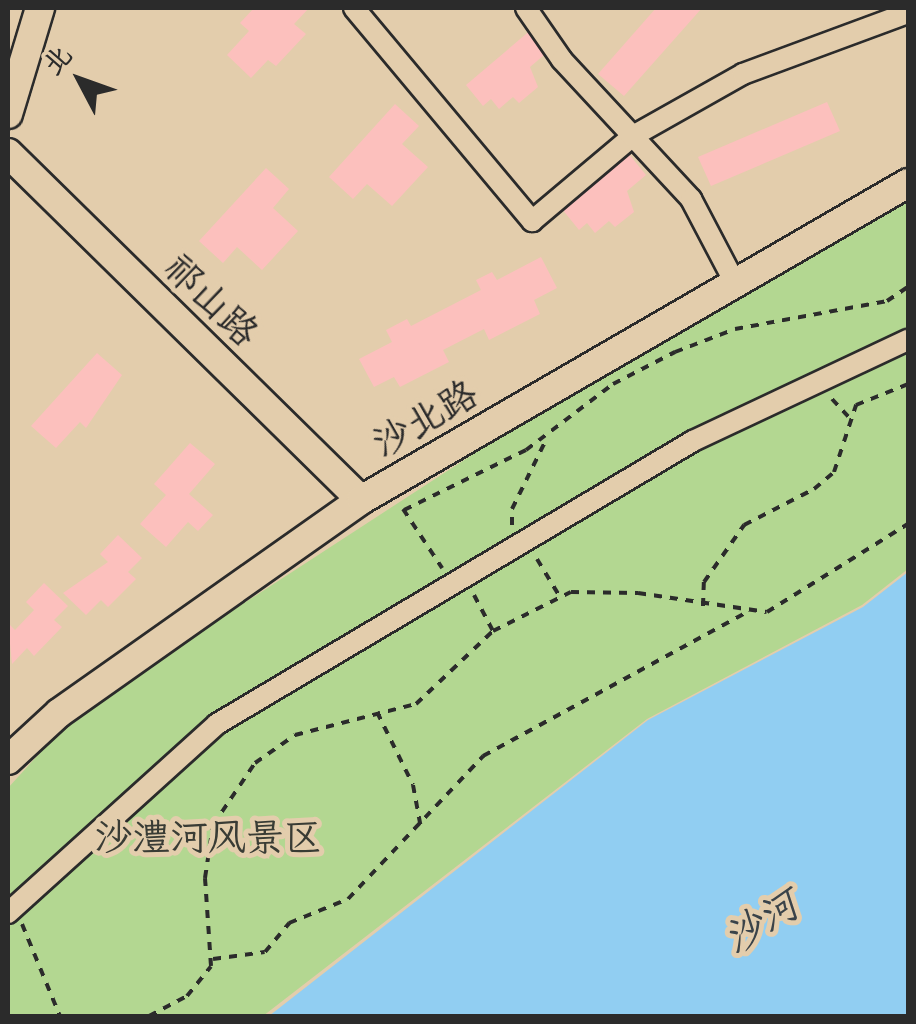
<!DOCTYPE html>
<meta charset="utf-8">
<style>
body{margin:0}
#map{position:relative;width:916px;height:1024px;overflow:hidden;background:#e3cdac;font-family:Sriracha,"LXGW WenKai TC",sans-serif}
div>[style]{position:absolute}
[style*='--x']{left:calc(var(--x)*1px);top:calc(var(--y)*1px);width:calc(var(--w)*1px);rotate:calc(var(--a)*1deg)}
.green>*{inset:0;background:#b3d791}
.water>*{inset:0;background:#91cef2}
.building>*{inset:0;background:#fcc0bd}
.path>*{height:4px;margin-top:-2px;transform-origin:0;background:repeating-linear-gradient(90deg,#2b2b2b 0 8px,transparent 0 16px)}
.roads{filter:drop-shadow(2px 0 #2b2b2b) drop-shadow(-2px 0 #2b2b2b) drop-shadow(0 2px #2b2b2b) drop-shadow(0 -2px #2b2b2b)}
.minor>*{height:20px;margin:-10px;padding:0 10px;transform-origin:10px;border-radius:10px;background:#e3cdac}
.tertiary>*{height:28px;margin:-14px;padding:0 14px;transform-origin:14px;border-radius:14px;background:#e3cdac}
span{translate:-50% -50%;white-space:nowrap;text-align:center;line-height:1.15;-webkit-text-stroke:10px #e3cdac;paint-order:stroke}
.street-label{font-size:38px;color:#2b2b2b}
.park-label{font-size:38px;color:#393c35}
.water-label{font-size:40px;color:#3a4349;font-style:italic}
.frame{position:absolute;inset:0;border:10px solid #2b2b2b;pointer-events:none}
.north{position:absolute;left:30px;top:30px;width:100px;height:100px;-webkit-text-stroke:8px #e3cdac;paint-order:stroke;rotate:311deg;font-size:28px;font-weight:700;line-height:40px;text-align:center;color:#2b2b2b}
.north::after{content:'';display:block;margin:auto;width:35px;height:45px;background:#2b2b2b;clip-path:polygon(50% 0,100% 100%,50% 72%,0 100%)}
</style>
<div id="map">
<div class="green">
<div style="clip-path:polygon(908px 201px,908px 569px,862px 605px,647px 719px,263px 1016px,8px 1016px,8px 788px,78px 711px,612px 364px)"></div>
</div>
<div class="water">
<div style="clip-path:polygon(908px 572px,908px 1016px,269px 1016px,648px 720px,863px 607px)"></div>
</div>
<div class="building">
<div style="clip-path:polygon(254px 8px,309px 8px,294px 24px,306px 34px,276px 66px,268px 60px,251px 78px,227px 55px,249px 31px,240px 23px)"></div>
<div style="clip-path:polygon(656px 8px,702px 8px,624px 96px,598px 74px)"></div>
<div style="clip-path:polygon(532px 29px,550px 50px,530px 67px,538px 87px,519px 103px,513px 97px,499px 109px,491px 99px,483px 106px,466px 85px)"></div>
<div style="clip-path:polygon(827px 102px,840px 131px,711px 186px,698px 157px)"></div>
<div style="clip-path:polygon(395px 104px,419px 126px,402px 144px,428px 167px,392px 206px,367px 184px,353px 199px,329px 177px)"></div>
<div style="clip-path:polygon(628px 153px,646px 175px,627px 191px,634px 212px,615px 227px,609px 221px,595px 233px,587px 223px,579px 230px,562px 209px)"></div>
<div style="clip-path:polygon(266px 168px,289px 189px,273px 208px,298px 231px,262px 270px,237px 247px,223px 263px,199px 241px)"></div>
<div style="clip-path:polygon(541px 257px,557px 288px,534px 300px,540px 314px,489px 340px,484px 329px,443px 350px,449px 362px,400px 387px,394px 377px,374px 387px,359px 359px,392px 342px,386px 330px,407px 319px,411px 326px,481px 290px,476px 280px,492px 272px,497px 280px)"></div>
<div style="clip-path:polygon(97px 353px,122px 375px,86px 428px,80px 422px,56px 448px,31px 426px)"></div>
<div style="clip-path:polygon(190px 443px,215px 464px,189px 494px,213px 515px,198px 531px,188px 522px,166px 547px,140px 524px,166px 495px,154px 484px)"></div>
<div style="clip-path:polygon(118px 535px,142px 558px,128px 572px,136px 579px,108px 607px,101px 600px,86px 615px,63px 593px,108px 562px,100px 554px)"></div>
<div style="clip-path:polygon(44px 583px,68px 606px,54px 620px,62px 627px,34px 656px,27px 648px,12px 664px,8px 623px,15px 630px,34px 610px,26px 602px)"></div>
</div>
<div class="path">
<div style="--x:832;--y:399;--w:25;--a:47"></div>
<div style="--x:403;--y:509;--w:71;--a:56.5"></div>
<div style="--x:404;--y:510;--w:136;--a:-26.2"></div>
<div style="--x:526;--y:450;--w:109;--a:-37.2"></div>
<div style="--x:613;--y:384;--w:70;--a:-27.3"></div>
<div style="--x:675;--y:352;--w:64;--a:-21"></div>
<div style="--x:735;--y:329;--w:155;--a:-10.4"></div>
<div style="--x:887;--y:301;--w:25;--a:-34"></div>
<div style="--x:512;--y:525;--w:16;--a:-90"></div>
<div style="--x:512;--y:509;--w:79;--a:-63.8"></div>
<div style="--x:537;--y:559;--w:44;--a:58.8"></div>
<div style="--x:474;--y:595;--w:41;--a:62.2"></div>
<div style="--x:703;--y:606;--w:24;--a:-88"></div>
<div style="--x:704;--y:582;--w:70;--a:-54.9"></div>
<div style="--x:744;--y:525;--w:79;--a:-27.2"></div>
<div style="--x:814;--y:489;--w:26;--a:-40"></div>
<div style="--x:834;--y:472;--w:71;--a:-71.8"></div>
<div style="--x:856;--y:405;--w:56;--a:-22"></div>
<div style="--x:377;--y:712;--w:81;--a:63.7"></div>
<div style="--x:413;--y:785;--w:44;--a:79.5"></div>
<div style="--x:22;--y:924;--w:100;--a:67.6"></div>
<div style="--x:213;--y:959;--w:52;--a:-7.7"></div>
<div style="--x:265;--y:952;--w:38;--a:-50"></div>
<div style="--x:289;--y:923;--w:64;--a:-22.1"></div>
<div style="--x:348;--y:899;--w:197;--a:-46.6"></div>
<div style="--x:483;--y:756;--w:303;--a:-28.6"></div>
<div style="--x:149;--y:1016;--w:43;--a:-27.8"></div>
<div style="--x:187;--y:996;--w:38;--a:-51"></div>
<div style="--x:211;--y:966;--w:88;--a:-93.9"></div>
<div style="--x:205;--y:878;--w:54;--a:-81.4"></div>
<div style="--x:213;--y:825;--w:75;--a:-55.9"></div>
<div style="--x:255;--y:763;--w:49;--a:-35"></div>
<div style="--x:295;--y:735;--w:125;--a:-14.4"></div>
<div style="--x:416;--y:704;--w:106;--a:-43.5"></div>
<div style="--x:493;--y:631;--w:87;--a:-26.6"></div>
<div style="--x:571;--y:592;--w:67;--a:0.9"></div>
<div style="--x:638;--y:593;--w:130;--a:8.4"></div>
<div style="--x:767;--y:612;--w:166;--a:-32"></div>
</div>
<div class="roads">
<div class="minor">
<div style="--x:354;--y:8;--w:278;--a:50.1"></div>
<div style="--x:532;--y:221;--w:132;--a:-40.1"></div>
<div style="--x:633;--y:136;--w:126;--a:-29.4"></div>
<div style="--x:743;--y:74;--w:176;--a:-20.3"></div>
<div style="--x:526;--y:8;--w:63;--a:55.3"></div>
<div style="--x:562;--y:60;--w:190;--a:47.1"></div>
<div style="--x:691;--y:199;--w:93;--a:62.3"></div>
<div style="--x:8;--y:913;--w:282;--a:-42.1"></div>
<div style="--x:217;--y:724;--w:554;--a:-30.73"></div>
<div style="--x:693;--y:441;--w:238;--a:-25.2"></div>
</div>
<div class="tertiary">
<div style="--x:8;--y:114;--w:111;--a:-73.2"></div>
<div style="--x:8;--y:153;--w:495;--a:44.5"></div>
<div style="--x:8;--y:760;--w:69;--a:-42.7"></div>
<div style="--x:59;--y:713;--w:370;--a:-35.2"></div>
<div style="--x:361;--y:500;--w:632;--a:-30.09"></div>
</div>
</div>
<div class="street-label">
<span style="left:211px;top:300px;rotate:44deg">祁山路</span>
<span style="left:425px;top:419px;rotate:-30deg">沙北路</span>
</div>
<div class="park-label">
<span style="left:208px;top:838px">沙澧河风景区</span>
</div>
<div class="water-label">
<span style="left:761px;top:922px;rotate:-32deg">沙河</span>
</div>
<div class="frame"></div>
<div class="north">北</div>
</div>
